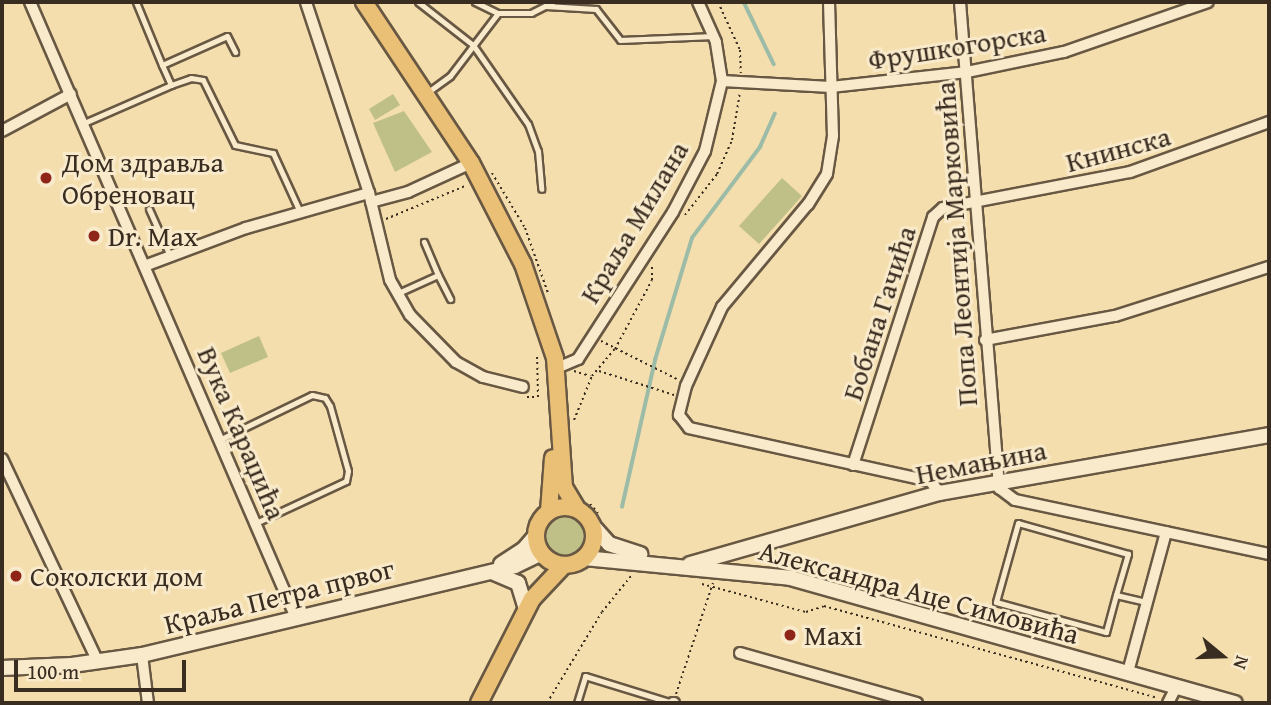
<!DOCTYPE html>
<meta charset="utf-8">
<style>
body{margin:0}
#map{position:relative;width:1271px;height:705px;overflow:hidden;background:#f5dead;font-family:"Gentium Book Plus",serif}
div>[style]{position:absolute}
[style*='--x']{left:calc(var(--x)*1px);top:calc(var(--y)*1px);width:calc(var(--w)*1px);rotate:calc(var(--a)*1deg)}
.green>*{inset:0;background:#bfc088}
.round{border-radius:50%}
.stream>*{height:3.5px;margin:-1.75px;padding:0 1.75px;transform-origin:1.75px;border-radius:1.75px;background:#9dbca7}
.path>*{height:2px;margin-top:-1px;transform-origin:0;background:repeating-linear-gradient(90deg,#392c20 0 2px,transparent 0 5.5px)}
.roads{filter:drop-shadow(2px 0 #685843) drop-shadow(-2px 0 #685843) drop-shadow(0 2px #685843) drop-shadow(0 -2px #685843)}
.lane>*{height:5px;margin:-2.5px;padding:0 2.5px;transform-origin:2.5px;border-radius:2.5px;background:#f8eaca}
.street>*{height:10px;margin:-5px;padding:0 5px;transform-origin:5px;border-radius:5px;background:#f8eaca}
.secondary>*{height:14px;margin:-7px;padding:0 7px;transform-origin:7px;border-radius:7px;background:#f8eaca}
.primary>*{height:16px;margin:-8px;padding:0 8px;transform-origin:8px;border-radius:8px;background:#eabf76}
.primary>.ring{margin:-8px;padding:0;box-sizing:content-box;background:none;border:16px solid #eabf76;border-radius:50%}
.dots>*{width:19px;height:19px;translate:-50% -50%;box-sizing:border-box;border:4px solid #f8eaca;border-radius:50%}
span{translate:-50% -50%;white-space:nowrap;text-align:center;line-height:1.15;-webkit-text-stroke:6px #f8eaca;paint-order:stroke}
.street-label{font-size:28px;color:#392c20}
.poi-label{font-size:28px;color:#392c20}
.left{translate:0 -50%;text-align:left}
.frame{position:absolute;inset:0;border:4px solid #392c20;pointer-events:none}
.north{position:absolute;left:1187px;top:621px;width:70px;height:70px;-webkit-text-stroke:5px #f8eaca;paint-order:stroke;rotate:109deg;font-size:19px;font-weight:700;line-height:28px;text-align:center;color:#392c20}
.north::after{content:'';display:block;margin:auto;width:24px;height:32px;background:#392c20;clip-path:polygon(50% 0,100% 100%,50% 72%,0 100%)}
.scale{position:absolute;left:14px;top:660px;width:172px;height:32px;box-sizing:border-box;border:4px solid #392c20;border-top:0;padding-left:9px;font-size:21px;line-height:24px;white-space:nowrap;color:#392c20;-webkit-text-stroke:5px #f8eaca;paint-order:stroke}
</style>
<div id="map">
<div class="green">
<div style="clip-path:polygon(393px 94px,400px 105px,375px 120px,369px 109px)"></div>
<div style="clip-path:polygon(404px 111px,432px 152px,395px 172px,373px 123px)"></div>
<div style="clip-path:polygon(782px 178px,802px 196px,759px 244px,739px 226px)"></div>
<div style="clip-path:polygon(259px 336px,268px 357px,230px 373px,221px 353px)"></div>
<div class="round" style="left:543px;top:515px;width:42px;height:42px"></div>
</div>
<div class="stream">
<div style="--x:744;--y:2;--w:69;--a:64.2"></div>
<div style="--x:622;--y:507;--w:151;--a:-77.3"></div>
<div style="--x:655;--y:360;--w:127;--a:-73.1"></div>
<div style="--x:692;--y:238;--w:114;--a:-53.2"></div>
<div style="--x:760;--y:147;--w:36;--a:-66"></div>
</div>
<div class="path">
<div style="--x:718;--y:2;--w:53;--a:65.4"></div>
<div style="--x:740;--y:50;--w:23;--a:88"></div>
<div style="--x:492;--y:173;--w:64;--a:59"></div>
<div style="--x:525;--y:228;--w:69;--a:70.5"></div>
<div style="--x:685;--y:215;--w:52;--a:-52"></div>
<div style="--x:717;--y:174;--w:37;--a:-66"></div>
<div style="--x:732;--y:140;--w:49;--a:-80.5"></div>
<div style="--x:386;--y:219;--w:86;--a:-22.7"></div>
<div style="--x:601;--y:341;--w:85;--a:26.6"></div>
<div style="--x:574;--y:371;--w:17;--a:17"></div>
<div style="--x:599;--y:371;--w:79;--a:17.7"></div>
<div style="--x:527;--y:397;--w:11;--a:0"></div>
<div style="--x:538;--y:397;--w:44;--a:-91.3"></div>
<div style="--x:574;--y:420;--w:48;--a:-67.8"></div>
<div style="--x:592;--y:376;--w:35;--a:-50"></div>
<div style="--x:615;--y:349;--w:78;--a:-61.8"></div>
<div style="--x:652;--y:280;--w:15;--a:-90"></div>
<div style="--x:590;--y:504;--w:12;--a:48"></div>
<div style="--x:702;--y:584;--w:108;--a:15.1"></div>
<div style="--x:806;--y:612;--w:19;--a:-18"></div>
<div style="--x:824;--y:606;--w:346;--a:15.4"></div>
<div style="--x:676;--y:694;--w:117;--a:-71.6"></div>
<div style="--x:547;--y:703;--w:106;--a:-58.9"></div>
<div style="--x:602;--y:612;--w:46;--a:-51.1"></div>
</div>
<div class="roads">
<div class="lane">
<div style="--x:136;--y:2;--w:68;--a:67.6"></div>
<div style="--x:418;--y:2;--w:70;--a:38"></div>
<div style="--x:473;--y:45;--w:96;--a:55.2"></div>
<div style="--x:528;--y:124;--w:29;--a:70"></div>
<div style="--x:538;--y:151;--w:38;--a:85"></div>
<div style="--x:475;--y:2;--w:25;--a:26"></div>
<div style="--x:546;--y:6;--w:50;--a:3.4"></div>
<div style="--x:596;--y:9;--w:39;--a:52"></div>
<div style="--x:620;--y:40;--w:94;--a:-2.4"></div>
<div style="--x:171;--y:85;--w:22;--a:-114"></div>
<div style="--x:162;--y:65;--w:71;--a:-24"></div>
<div style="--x:227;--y:36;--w:18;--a:63"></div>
<div style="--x:428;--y:92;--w:27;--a:-36"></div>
<div style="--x:450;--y:76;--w:79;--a:-52.7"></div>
<div style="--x:498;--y:13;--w:33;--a:0"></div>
<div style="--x:531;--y:13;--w:25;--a:-27"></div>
<div style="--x:84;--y:123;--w:95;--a:-23.6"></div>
<div style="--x:171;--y:85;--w:21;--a:-19"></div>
<div style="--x:191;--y:78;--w:12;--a:9"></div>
<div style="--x:203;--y:80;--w:72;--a:63.8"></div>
<div style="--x:235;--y:145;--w:39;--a:12"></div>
<div style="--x:273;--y:153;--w:65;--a:65.4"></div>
<div style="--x:149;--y:209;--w:51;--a:65.9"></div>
<div style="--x:438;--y:275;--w:27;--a:63"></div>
<div style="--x:396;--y:294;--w:46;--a:-24.3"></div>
<div style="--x:438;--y:275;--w:36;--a:-113"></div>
<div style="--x:221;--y:439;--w:101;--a:-25.8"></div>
<div style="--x:312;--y:395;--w:13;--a:13"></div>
<div style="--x:325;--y:398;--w:9;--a:58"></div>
<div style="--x:330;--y:406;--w:67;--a:74.5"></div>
<div style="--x:348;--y:471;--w:10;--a:101"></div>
<div style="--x:346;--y:481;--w:99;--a:155"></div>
<div style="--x:1116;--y:595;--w:43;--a:-73.7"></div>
<div style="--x:1128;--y:554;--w:114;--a:-164.3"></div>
<div style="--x:1018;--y:523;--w:82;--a:105.6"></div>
<div style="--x:996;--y:602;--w:114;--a:15.3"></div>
<div style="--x:1106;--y:632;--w:38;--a:-75"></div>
<div style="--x:1116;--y:595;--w:32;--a:13"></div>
<div style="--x:577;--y:703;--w:28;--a:-73"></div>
<div style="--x:585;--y:676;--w:92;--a:17.1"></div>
</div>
<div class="street">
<div style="--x:30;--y:2;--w:671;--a:66.64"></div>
<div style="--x:829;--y:2;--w:134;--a:88.3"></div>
<div style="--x:833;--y:136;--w:38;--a:99"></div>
<div style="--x:827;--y:174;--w:36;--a:122"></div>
<div style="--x:808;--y:204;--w:134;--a:129.9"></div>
<div style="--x:722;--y:307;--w:87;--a:114.5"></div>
<div style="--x:686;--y:386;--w:30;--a:104"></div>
<div style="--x:679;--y:415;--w:16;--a:52"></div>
<div style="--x:689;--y:428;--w:247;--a:12.4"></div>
<div style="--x:930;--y:481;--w:16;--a:50"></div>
<div style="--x:960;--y:2;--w:488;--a:85.4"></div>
<div style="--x:999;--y:488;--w:20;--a:37"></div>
<div style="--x:1015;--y:500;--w:260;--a:12"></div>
<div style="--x:722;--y:81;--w:109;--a:3.2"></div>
<div style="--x:831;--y:87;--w:137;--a:-6.3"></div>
<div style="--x:967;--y:72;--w:99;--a:-11.7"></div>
<div style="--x:1064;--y:52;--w:152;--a:-19.1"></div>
<div style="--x:2;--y:131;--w:78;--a:-28.2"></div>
<div style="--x:369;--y:193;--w:89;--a:76.4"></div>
<div style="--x:390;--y:280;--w:40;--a:60.3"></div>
<div style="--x:410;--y:315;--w:66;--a:45.6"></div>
<div style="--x:456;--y:362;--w:31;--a:29"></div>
<div style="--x:483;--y:377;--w:41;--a:14"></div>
<div style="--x:371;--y:202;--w:38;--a:-15"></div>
<div style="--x:408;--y:192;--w:69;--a:-24.7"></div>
<div style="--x:147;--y:265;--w:106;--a:-20.5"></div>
<div style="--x:246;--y:228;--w:128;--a:-15.9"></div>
<div style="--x:369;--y:193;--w:201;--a:-108.3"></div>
<div style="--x:985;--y:340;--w:132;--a:-10.5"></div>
<div style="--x:1115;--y:316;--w:162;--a:-17.7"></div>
<div style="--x:557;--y:368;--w:23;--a:-23"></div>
<div style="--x:578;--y:359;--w:175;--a:-57.1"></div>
<div style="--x:673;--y:212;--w:69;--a:-62.3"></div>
<div style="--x:705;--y:151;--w:72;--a:-76.3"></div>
<div style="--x:722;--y:81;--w:39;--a:-99"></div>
<div style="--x:716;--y:42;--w:44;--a:-114.2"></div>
<div style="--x:2;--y:459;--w:225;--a:64.7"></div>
<div style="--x:853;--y:465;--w:261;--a:-72.1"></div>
<div style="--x:933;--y:217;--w:13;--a:-42"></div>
<div style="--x:943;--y:208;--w:190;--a:-10.9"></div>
<div style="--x:1130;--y:172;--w:148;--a:-19.8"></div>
<div style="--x:740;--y:653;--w:184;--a:15.8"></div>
<div style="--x:142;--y:655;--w:48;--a:82.9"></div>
<div style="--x:1128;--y:672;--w:145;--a:-74.8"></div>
<div style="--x:673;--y:703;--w:1;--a:0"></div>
<div style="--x:1168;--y:703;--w:18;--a:-63"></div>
</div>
<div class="secondary">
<div style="--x:593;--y:526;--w:24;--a:48"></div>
<div style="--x:609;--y:544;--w:33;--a:18"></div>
<div style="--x:584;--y:558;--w:207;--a:5.5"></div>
<div style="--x:790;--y:578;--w:462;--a:15.7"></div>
<div style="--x:501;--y:564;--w:27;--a:-33"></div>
<div style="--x:524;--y:549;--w:18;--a:-49"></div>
<div style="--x:690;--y:564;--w:260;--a:-15.9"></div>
<div style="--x:940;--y:493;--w:334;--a:-10"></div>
<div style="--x:492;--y:572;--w:28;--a:23"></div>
<div style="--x:518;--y:583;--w:28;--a:73"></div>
<div style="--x:2;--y:668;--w:70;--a:-2.5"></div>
<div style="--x:72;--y:665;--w:71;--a:-8.1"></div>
<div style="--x:142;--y:655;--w:383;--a:-13.4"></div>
<div style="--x:515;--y:566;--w:30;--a:-26"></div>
</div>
<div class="primary">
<div style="--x:364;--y:2;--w:193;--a:56.4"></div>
<div style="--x:471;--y:163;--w:114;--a:62.8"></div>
<div style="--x:523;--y:264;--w:99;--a:71.2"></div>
<div style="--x:555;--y:358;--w:129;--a:86"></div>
<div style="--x:564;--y:487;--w:26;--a:59"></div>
<div class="ring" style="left:536px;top:507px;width:42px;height:42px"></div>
<div style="--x:549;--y:511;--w:53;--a:-85.7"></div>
<div style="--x:479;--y:703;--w:117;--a:-63"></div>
<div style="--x:532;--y:599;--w:47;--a:-46.7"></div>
</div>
</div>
<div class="dots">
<div style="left:46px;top:178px;background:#8f2418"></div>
<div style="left:94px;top:236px;background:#8f2418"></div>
<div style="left:16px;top:576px;background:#8f2418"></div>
<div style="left:790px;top:635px;background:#8f2418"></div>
</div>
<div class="street-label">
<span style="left:957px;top:46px;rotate:-9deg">Фрушкогорска</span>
<span style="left:1118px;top:149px;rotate:-15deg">Книнска</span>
<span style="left:634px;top:222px;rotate:-59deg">Краља Милана</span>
<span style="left:956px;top:244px;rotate:-94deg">Попа Леонтија Марковића</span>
<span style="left:879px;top:313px;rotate:-72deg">Бобана Гачића</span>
<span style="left:242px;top:433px;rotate:67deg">Вука Караџића</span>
<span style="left:981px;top:462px;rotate:-11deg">Немањина</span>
<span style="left:919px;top:592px;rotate:15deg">Александра Аце Симовића</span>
<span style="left:279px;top:596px;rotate:-14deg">Краља Петра првог</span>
</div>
<div class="poi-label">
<span class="left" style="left:62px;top:178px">Дом здравља<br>Обреновац</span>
<span class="left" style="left:108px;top:236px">Dr. Max</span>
<span class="left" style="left:30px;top:576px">Соколски дом</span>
<span class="left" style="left:804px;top:635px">Maxi</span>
</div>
<div class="frame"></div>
<div class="north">N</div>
<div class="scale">100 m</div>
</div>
